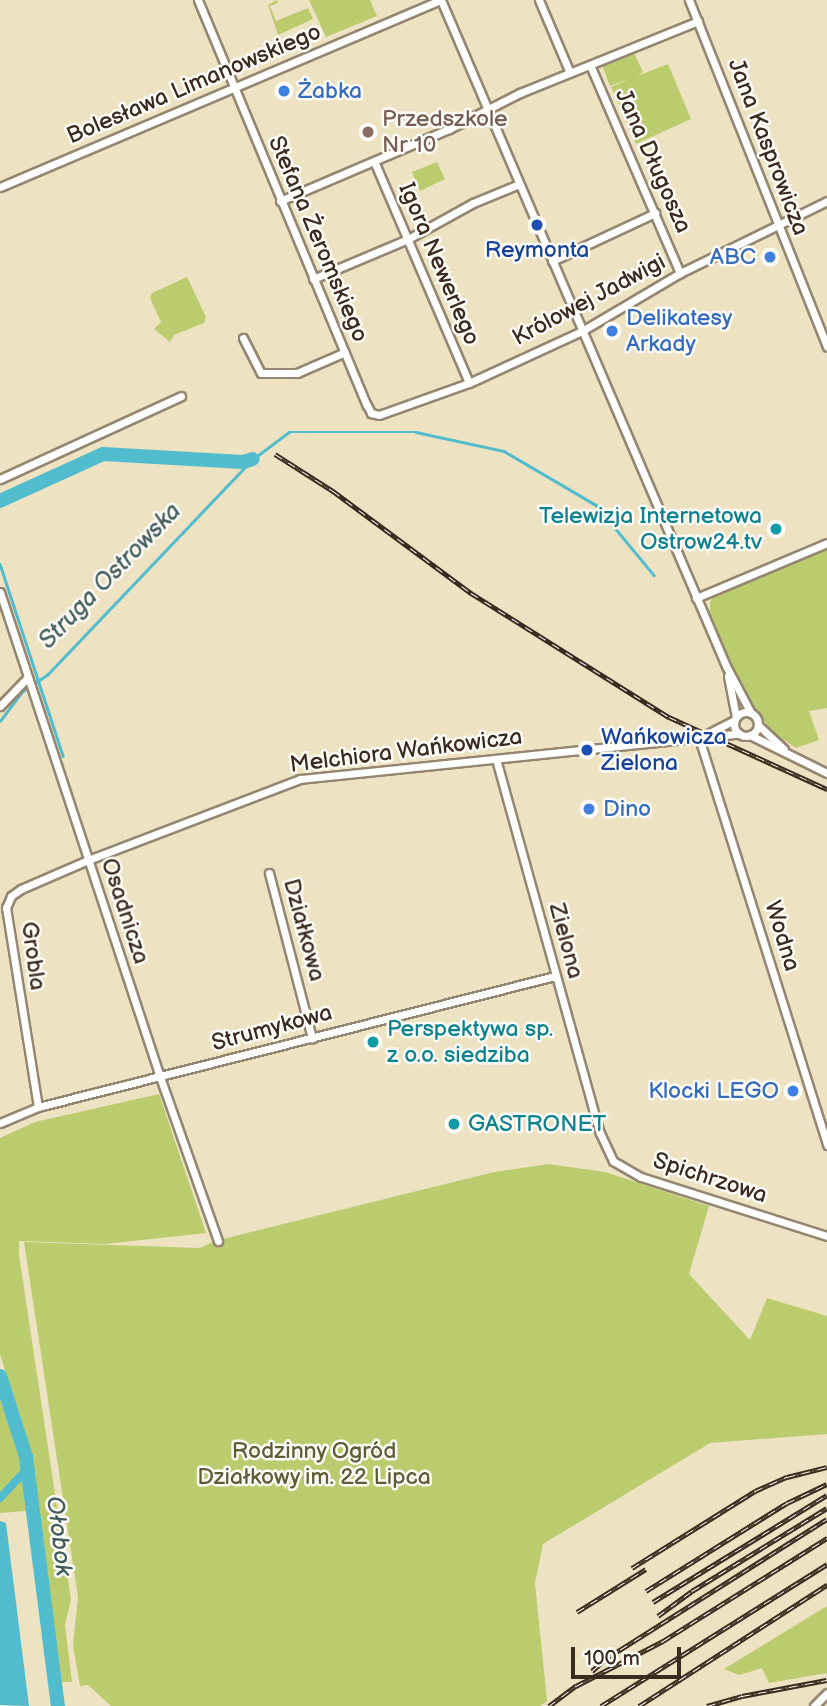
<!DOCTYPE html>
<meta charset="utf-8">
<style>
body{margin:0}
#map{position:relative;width:827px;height:1706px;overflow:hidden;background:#ede2c2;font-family:"Balsamiq Sans",sans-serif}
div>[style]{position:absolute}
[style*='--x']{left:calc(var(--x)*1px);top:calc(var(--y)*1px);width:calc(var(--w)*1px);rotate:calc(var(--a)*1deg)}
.green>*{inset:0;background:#bbcc6f}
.water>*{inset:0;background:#51bcce}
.stream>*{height:2.5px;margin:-1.25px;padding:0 1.25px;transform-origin:1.25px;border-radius:1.25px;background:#51bcce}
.canal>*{height:8px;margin:-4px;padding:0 4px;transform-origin:4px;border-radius:4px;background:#51bcce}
.river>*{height:14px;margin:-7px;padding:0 7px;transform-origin:7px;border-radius:7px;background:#51bcce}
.roads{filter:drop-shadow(2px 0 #948670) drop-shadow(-2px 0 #948670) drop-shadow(0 2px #948670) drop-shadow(0 -2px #948670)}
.minor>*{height:7px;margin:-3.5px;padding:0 3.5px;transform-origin:3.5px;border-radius:3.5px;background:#fff}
.minor>.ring{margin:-3.5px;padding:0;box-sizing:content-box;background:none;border:7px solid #fff;border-radius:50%}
.rail>*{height:5px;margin-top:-2.5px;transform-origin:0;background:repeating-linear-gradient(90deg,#fdfcf7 0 8px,#3b2a1e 0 16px);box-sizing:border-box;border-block:2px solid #3b2a1e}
.dots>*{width:19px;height:19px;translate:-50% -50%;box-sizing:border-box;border:4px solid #fdfcf7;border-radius:50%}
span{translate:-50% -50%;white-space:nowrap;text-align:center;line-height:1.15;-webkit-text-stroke:5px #fdfcf7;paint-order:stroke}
.street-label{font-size:23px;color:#3b2a1e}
.shop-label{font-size:23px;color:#366cbe}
.left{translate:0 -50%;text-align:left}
.right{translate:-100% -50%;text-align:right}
.education-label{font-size:23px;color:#785e54}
.transit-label{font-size:23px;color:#164399}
.culture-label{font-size:23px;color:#0d838f}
.park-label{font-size:23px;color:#615b36}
.water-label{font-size:24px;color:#435d5c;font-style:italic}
.scale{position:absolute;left:571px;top:1647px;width:110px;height:32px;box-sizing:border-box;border:4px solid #3b2a1e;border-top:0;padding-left:9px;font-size:21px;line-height:24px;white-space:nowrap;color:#3b2a1e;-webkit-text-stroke:5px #fdfcf7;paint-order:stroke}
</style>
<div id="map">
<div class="green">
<div style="clip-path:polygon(277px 0,278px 3px,270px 6px,276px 21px,308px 8px,313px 19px,278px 35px,268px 5px)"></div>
<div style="clip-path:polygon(309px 0,370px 0,377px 16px,326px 37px)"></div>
<div style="clip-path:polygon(633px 51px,643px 72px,637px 76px,668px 64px,691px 119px,636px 144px,611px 87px,631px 78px,610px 86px,602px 65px)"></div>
<div style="clip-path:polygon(437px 162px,445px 179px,420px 191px,412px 172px)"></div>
<div style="clip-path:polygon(187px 277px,206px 317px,204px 323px,174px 335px,170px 342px,154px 329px,161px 322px,150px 298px,152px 293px)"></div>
<div style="clip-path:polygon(827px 548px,827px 708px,809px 711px,819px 740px,796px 748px,775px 734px,742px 695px,710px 612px,710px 602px,715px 595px)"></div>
<div style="clip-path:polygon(159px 1094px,206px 1233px,105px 1244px,19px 1241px,19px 1255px,71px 1600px,65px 1625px,72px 1682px,62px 1682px,30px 1451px,0 1354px,0 1138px,35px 1122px)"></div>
<div style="clip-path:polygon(548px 1164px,605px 1172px,709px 1206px,689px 1274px,750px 1340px,767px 1298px,827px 1316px,827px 1434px,710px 1443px,543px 1544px,535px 1583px,547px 1701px,540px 1706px,111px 1706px,88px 1685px,80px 1686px,73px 1645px,78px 1597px,24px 1242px,200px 1248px,215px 1241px,494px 1172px)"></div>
<div style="clip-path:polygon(0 1398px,20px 1460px,26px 1511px,0 1513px)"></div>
<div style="clip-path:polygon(827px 1606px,827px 1673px,769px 1683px,762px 1668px,739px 1675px,724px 1669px)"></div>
</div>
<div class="water">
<div style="clip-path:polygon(0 1521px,6px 1523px,29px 1706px,0 1705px)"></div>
</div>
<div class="stream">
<div style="--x:0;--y:564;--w:202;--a:71.8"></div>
<div style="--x:0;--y:721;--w:38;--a:-53"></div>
<div style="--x:23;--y:691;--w:29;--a:-34"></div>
<div style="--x:47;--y:675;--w:298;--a:-46.4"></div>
<div style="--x:253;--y:459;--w:45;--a:-36.9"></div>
<div style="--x:289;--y:432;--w:127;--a:0"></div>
<div style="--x:416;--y:432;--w:90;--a:12.2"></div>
<div style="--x:504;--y:451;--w:107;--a:30.4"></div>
<div style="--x:596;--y:505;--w:91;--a:50.4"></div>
</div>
<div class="canal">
<div style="--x:0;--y:1498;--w:41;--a:-47"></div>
</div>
<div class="river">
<div style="--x:0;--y:501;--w:113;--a:-24.5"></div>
<div style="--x:103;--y:454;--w:140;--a:3.3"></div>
<div style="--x:243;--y:462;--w:10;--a:-17"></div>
<div style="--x:0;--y:1376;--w:85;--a:72.2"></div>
<div style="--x:26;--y:1457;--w:251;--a:82.7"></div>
</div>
<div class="roads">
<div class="minor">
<div style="--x:198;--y:0;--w:439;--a:67.4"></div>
<div style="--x:367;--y:405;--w:9;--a:63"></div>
<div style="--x:371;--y:413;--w:8;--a:14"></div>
<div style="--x:379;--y:415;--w:96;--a:-19.6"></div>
<div style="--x:469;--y:383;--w:124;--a:-24.7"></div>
<div style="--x:582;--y:331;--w:114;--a:-30.6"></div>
<div style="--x:680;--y:273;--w:164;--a:-26.1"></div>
<div style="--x:441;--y:0;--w:724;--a:66.83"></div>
<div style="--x:726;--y:666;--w:53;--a:62"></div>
<div style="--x:539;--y:0;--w:79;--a:67"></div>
<div style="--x:689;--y:0;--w:373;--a:68.3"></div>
<div style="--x:590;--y:65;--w:227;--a:66.6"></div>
<div style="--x:374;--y:161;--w:241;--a:66.8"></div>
<div style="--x:0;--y:187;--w:479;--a:-23"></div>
<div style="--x:280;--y:201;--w:184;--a:-23.1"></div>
<div style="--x:449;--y:129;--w:80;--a:-26.9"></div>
<div style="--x:520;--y:93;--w:192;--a:-22"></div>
<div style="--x:552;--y:261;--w:114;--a:-25"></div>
<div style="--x:313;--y:279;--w:103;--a:-22.8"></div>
<div style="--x:408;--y:239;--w:74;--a:-29"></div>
<div style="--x:473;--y:203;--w:50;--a:-22.4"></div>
<div style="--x:243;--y:338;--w:39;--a:63"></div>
<div style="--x:261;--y:373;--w:36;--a:0"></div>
<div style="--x:297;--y:373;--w:52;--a:-23.6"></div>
<div style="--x:0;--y:479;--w:199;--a:-24.6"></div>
<div style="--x:0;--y:592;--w:511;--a:71.74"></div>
<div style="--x:160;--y:1077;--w:174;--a:70.5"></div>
<div style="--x:696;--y:598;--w:142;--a:-22.8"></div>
<div style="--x:728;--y:676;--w:42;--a:79"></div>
<div style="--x:0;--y:706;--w:40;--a:-46"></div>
<div class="ring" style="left:734px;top:712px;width:17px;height:17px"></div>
<div style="--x:758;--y:725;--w:35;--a:43"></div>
<div style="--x:709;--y:733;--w:28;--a:-27"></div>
<div style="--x:750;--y:735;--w:86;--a:26.3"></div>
<div style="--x:699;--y:738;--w:427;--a:72.5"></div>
<div style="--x:496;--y:759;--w:388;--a:74.5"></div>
<div style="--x:600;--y:1133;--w:31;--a:65"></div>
<div style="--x:613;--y:1161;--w:32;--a:30"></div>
<div style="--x:641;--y:1177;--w:195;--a:17.6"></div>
<div style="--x:269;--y:873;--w:171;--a:75.4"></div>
<div style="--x:38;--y:1107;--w:202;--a:-99.1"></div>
<div style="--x:6;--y:908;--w:13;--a:-67"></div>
<div style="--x:11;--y:896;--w:12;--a:-35"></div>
<div style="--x:21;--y:889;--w:73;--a:-23.4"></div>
<div style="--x:88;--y:860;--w:227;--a:-20.9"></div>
<div style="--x:300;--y:779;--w:441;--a:-5.9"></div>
<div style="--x:0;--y:1123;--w:41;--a:-22.8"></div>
<div style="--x:38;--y:1107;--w:533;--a:-14.22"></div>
<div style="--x:814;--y:1706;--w:18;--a:-45"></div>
</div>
</div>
<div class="rail">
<div style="--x:275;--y:454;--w:69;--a:32.5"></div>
<div style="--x:333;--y:491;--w:172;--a:36.5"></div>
<div style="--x:471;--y:593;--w:234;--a:32.1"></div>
<div style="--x:669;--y:717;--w:174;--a:24.5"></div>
<div style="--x:632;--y:1568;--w:145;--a:-32"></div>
<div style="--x:755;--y:1491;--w:35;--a:-24"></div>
<div style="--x:787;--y:1477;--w:41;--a:-14"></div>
<div style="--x:646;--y:1591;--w:166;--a:-32"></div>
<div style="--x:787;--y:1503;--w:44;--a:-25.4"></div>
<div style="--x:653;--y:1602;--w:204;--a:-31.6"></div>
<div style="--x:577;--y:1612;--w:81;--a:-31.9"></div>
<div style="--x:658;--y:1616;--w:42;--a:-36.3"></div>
<div style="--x:692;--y:1591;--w:158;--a:-31.6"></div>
<div style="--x:592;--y:1671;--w:20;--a:-41"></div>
<div style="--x:607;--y:1658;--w:260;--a:-32.3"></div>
<div style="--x:549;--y:1706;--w:34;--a:-37"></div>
<div style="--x:576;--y:1686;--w:98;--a:-27.3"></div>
<div style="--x:663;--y:1641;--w:194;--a:-32.1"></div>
<div style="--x:601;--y:1706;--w:267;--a:-32.1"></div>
<div style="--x:639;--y:1706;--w:224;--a:-32.8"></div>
<div style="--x:707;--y:1706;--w:36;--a:-16"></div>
<div style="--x:742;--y:1696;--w:86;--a:-10.7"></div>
</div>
<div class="dots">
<div style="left:284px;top:91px;background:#3f7fe0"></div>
<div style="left:368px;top:132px;background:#8d6e63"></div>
<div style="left:537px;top:225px;background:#1a4fb4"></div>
<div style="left:770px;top:257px;background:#3f7fe0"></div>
<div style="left:612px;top:331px;background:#3f7fe0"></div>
<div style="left:776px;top:529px;background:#0f9aa8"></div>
<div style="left:587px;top:750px;background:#1a4fb4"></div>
<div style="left:589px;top:809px;background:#3f7fe0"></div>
<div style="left:373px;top:1042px;background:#0f9aa8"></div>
<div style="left:793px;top:1091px;background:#3f7fe0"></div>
<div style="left:454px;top:1124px;background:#0f9aa8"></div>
</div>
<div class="street-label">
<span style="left:194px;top:84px;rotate:-23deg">Bolesława Limanowskiego</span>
<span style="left:768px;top:147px;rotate:69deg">Jana Kasprowicza</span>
<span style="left:653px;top:161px;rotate:66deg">Jana Długosza</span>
<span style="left:318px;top:239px;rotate:67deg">Stefana Żeromskiego</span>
<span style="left:439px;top:264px;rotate:67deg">Igora Newerlego</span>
<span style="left:589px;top:300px;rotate:-28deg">Królowej Jadwigi</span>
<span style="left:406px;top:751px;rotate:-7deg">Melchiora Wańkowicza</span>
<span style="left:125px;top:911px;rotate:72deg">Osadnicza</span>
<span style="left:304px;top:930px;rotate:75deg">Działkowa</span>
<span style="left:782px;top:936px;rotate:73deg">Wodna</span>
<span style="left:566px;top:941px;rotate:75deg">Zielona</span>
<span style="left:33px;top:956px;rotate:82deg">Grobla</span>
<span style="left:272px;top:1028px;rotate:-15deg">Strumykowa</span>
<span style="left:710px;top:1178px;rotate:18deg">Spichrzowa</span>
</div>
<div class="shop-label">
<span class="left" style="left:298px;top:91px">Żabka</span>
<span class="right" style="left:756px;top:257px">ABC</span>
<span class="left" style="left:626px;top:331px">Delikatesy<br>Arkady</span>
<span class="left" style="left:603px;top:809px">Dino</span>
<span class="right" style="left:779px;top:1091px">Klocki LEGO</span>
</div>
<div class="education-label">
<span class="left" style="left:382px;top:132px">Przedszkole<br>Nr 10</span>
</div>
<div class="transit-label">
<span style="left:537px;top:250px">Reymonta</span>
<span class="left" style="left:601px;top:750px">Wańkowicza<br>Zielona</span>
</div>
<div class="culture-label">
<span class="right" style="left:762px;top:529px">Telewizja Internetowa<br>Ostrow24.tv</span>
<span class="left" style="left:387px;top:1042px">Perspektywa sp.<br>z o.o. siedziba</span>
<span class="left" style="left:468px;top:1124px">GASTRONET</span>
</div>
<div class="park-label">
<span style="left:314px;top:1464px">Rodzinny Ogród<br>Działkowy im. 22 Lipca</span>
</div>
<div class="water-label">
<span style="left:110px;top:576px;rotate:-46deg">Struga Ostrowska</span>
<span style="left:59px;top:1536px;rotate:83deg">Ołobok</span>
</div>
<div class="scale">100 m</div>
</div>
